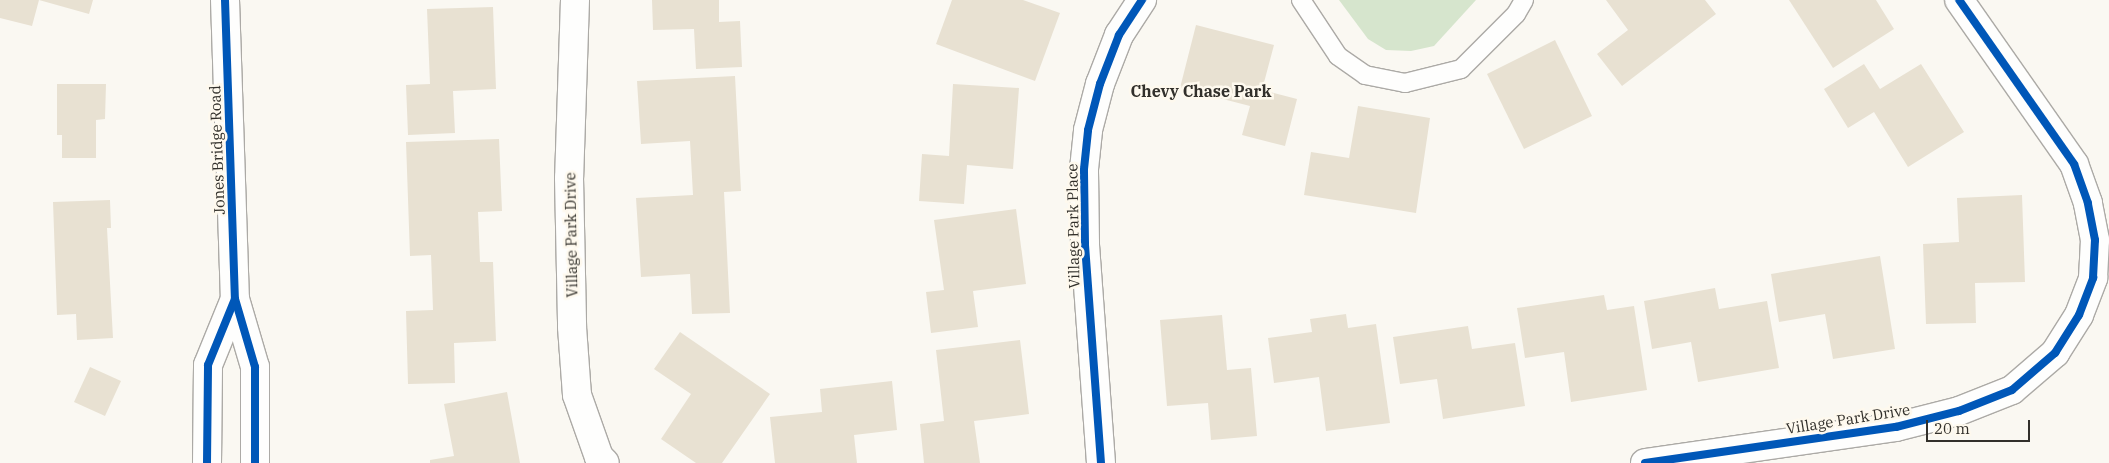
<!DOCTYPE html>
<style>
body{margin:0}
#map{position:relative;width:2109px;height:463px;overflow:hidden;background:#faf8f2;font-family:"IBM Plex Serif",serif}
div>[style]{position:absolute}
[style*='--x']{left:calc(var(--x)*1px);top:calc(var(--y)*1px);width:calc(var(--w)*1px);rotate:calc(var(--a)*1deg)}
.green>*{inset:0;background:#d6e5cd}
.building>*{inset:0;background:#e8e1d2}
.roads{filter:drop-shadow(1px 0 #acaaa6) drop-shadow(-1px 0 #acaaa6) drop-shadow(0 1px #acaaa6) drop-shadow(0 -1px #acaaa6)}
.service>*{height:18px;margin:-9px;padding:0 9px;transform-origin:9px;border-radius:9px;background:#fefefd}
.minor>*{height:28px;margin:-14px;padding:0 14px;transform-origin:14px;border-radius:14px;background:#fefefd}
.secondary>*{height:28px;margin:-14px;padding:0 14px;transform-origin:14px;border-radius:14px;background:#fefefd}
.cycleway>*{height:8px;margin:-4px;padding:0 4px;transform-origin:4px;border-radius:4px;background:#0057b8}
span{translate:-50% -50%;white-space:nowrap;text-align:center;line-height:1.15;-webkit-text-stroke:5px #fef9ee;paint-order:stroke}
.street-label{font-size:15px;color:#32302b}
.neighbourhood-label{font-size:16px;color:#32302b;font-weight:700}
.scale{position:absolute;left:1926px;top:420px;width:104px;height:22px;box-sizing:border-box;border:2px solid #32302b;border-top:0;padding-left:6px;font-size:15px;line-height:18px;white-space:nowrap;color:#32302b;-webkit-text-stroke:4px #fef9ee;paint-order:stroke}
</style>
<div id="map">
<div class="green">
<div style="clip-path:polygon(1339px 0,1476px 0,1434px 46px,1411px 51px,1386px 50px,1368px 39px)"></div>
</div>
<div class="building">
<div style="clip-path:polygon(0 0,93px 0,89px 14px,39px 0,32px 26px,0 18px)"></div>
<div style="clip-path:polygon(652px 0,719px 0,719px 22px,740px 21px,742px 67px,696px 69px,694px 29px,653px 30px)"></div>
<div style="clip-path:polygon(952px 0,1023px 0,1060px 13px,1035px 81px,936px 44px)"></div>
<div style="clip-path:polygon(1606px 0,1705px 0,1716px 14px,1622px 86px,1597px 54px,1628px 30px)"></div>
<div style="clip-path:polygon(1789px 0,1876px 0,1894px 29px,1833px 68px)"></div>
<div style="clip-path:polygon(493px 7px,496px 89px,453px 91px,455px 133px,408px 135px,406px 85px,430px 84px,427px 9px)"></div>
<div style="clip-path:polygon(1196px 25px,1274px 45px,1262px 90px,1297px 99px,1285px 146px,1242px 135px,1250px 106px,1180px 88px)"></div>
<div style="clip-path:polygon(1555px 40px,1592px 116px,1524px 149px,1487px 74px)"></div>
<div style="clip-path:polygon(1864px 64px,1880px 89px,1921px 64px,1964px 132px,1908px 167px,1874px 112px,1848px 128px,1824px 89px)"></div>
<div style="clip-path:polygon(735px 76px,741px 191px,724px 192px,730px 313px,692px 314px,690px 274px,641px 277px,636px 198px,693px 195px,690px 141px,641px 144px,637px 81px)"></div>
<div style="clip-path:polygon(57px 84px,106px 84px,105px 119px,96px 120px,96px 158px,62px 158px,62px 135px,57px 135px)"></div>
<div style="clip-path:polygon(953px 84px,1019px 88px,1013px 169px,967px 165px,964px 204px,919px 201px,922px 154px,949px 156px)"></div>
<div style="clip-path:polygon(1358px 106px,1430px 118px,1416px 213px,1304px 195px,1311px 152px,1349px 158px)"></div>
<div style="clip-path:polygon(499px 139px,502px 211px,478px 212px,480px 262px,493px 262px,496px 341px,454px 343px,455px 383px,408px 384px,406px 311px,433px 310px,431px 255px,410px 256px,406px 142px)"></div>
<div style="clip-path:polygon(2022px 195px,2025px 282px,1975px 283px,1976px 323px,1926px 324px,1923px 244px,1959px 242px,1957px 198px)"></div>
<div style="clip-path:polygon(110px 200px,111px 228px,107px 228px,113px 338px,77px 340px,76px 314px,57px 315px,53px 202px)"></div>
<div style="clip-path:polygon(1016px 209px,1026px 284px,973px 291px,978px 327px,931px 333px,926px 292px,944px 290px,934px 220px)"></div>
<div style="clip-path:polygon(1880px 256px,1895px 349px,1833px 359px,1825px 314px,1779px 322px,1771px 274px)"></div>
<div style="clip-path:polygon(1715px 288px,1719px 309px,1767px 301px,1779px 368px,1698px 382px,1691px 342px,1652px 349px,1644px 301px)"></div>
<div style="clip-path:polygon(1604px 295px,1607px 310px,1634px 306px,1647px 390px,1571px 402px,1564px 352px,1525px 358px,1517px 308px)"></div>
<div style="clip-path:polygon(1346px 314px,1348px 328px,1376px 324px,1390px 423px,1326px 431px,1319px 377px,1274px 383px,1268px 338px,1312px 332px,1310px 319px)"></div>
<div style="clip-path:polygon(1222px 315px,1227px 370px,1251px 368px,1257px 436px,1211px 440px,1208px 403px,1167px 406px,1160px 320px)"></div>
<div style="clip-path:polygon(1468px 326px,1472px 349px,1515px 343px,1525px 406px,1443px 419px,1437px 379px,1400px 384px,1393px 337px)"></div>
<div style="clip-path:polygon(680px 332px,770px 394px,722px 463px,696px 463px,661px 439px,691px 394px,654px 369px)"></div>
<div style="clip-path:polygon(1020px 340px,1029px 414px,974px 421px,980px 463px,924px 463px,920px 424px,944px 421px,936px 350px)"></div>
<div style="clip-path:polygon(90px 367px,121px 381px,105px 416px,74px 402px)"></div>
<div style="clip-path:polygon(892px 381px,897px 430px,854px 435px,857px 463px,775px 463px,770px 417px,822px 412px,820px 389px)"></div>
<div style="clip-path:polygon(507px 392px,520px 463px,430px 463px,430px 460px,454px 456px,444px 404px)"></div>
</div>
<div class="roads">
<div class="service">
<div style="--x:1301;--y:0;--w:67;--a:56.5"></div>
<div style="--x:1338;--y:56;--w:33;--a:35"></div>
<div style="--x:1365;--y:75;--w:41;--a:11.3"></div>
<div style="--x:1405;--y:83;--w:58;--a:-14"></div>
<div style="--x:1461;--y:69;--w:78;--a:-45"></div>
<div style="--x:1516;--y:14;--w:16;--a:-60"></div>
</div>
<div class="minor">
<div style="--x:575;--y:0;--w:178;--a:91.9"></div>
<div style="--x:569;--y:178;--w:149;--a:88.8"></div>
<div style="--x:572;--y:327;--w:68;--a:85.8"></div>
<div style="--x:577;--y:395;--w:66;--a:70.5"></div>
<div style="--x:599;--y:457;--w:8;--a:45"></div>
<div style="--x:1101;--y:463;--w:220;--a:-94.2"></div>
<div style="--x:1085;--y:244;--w:75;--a:-90.8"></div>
<div style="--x:1084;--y:169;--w:39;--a:-84"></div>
<div style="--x:1088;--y:130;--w:48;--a:-75.4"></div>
<div style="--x:1100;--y:84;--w:53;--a:-68.8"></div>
<div style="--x:1119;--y:35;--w:42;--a:-56.7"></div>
<div style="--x:1645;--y:463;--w:254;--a:-8.2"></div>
<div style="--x:1896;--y:427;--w:65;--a:-14.3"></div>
<div style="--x:1959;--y:411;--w:57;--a:-21.6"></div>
<div style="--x:2012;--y:390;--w:57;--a:-40.7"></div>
<div style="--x:2055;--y:353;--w:45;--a:-57.7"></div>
<div style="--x:2079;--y:315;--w:40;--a:-69"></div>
<div style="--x:2093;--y:278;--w:38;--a:-87"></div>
<div style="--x:2095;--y:240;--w:38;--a:-101"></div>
<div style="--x:2088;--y:203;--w:41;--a:-109.7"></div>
<div style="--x:2074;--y:164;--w:200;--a:-125"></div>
</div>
<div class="secondary">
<div style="--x:225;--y:0;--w:299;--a:88.1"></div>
<div style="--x:235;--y:299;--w:71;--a:73.6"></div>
<div style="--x:255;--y:367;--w:96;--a:90"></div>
<div style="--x:207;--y:463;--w:98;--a:-89.4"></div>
<div style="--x:208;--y:365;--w:71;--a:-67.8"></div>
</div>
</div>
<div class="cycleway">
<div style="--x:225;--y:0;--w:299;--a:88.1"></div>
<div style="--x:235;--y:299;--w:71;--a:73.6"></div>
<div style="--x:255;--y:367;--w:96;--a:90"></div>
<div style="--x:207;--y:463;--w:98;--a:-89.4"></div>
<div style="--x:208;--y:365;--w:71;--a:-67.8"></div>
<div style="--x:1101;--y:463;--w:220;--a:-94.2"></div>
<div style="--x:1085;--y:244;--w:75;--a:-90.8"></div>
<div style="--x:1084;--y:169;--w:39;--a:-84"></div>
<div style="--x:1088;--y:130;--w:48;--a:-75.4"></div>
<div style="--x:1100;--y:84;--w:53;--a:-68.8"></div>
<div style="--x:1119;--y:35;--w:42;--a:-56.7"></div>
<div style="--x:1645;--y:463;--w:254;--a:-8.2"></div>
<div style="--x:1896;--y:427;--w:65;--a:-14.3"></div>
<div style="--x:1959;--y:411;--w:57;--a:-21.6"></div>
<div style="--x:2012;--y:390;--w:57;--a:-40.7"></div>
<div style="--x:2055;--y:353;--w:45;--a:-57.7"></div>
<div style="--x:2079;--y:315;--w:40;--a:-69"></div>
<div style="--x:2093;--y:278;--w:38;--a:-87"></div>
<div style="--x:2095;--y:240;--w:38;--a:-101"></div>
<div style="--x:2088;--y:203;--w:41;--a:-109.7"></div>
<div style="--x:2074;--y:164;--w:200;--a:-125"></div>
</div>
<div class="street-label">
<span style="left:217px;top:150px;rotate:-92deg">Jones Bridge Road</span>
<span style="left:1073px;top:226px;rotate:-91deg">Village Park Place</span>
<span style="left:571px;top:235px;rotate:-91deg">Village Park Drive</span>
<span style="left:1848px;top:419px;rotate:-9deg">Village Park Drive</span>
</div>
<div class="neighbourhood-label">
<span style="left:1201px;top:91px">Chevy Chase Park</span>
</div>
<div class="scale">20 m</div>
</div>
